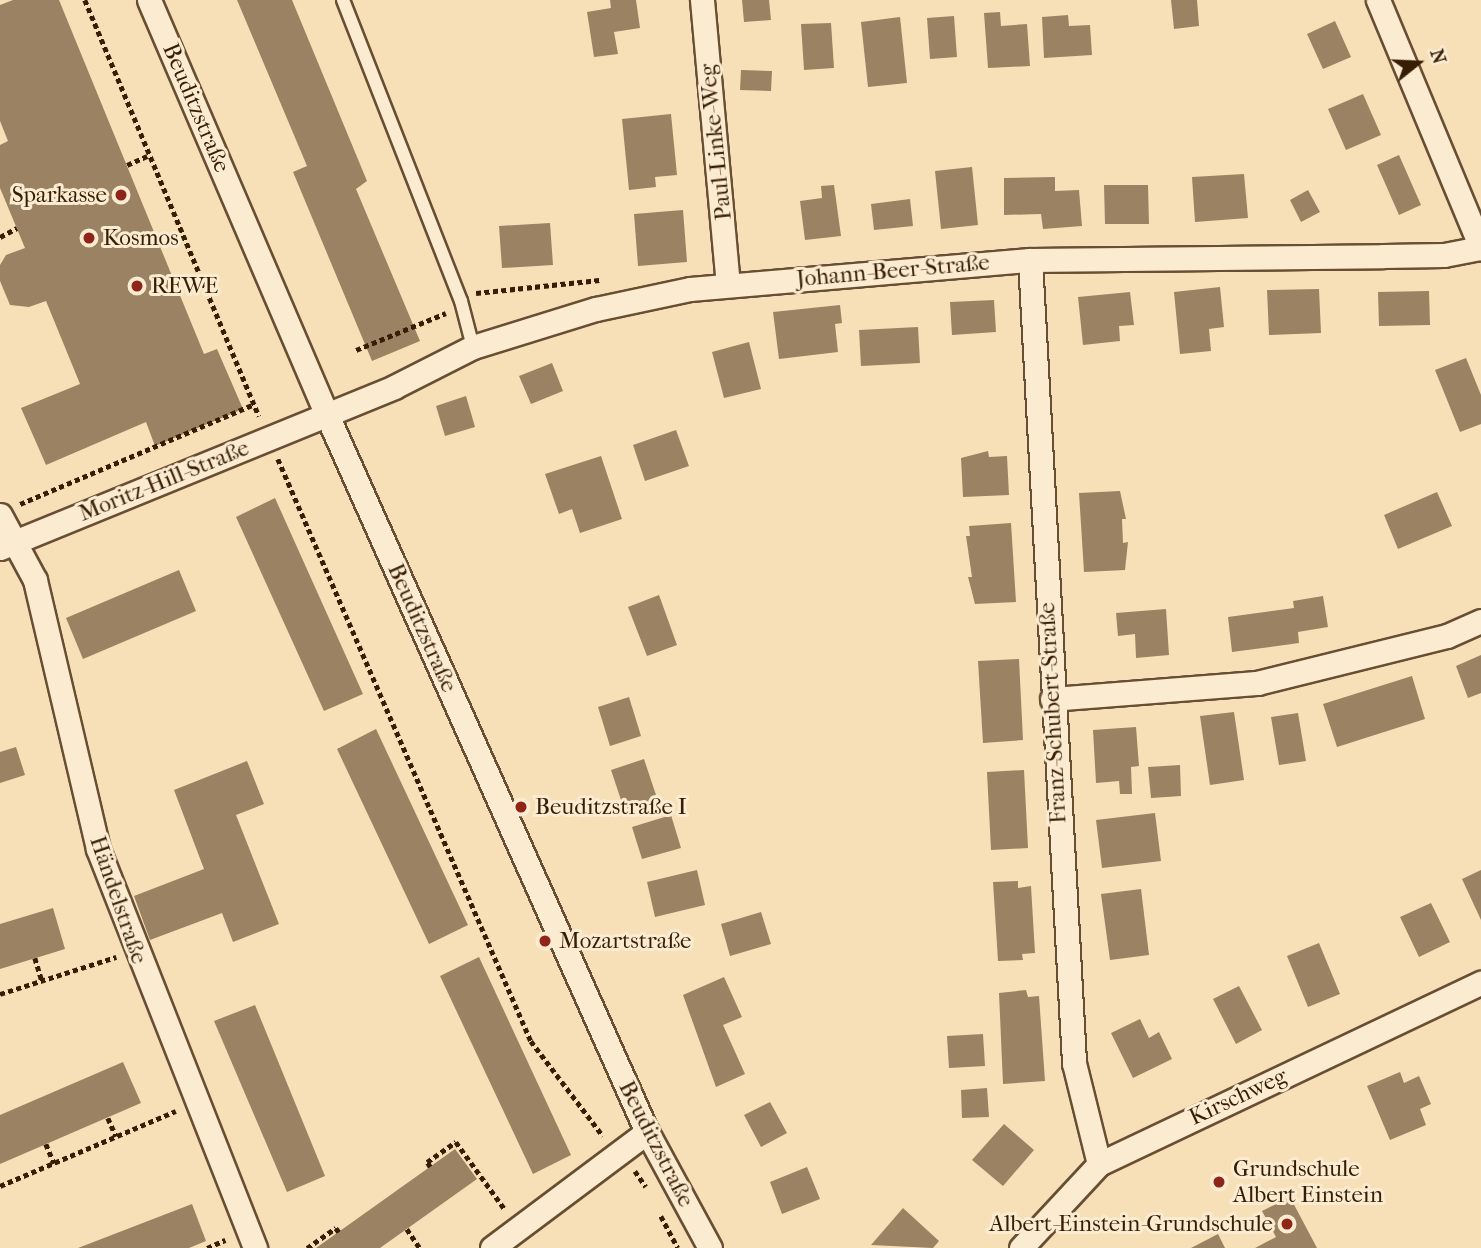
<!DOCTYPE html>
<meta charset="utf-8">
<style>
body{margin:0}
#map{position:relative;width:1481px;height:1248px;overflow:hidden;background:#f7e0b8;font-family:"IM FELL French Canon",serif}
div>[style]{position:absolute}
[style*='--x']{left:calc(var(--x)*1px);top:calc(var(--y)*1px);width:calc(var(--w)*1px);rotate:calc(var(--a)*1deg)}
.building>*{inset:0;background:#9b8262}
.path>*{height:4.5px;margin-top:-2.25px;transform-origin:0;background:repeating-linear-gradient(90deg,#381d05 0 5px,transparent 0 8.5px)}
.roads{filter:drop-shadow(2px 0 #684e32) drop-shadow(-2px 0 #684e32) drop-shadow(0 2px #684e32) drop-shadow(0 -2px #684e32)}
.service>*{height:12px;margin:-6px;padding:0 6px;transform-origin:6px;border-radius:6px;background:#faebd1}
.minor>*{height:23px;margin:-11.5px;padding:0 11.5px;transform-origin:11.5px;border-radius:11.5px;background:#faebd1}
.dots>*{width:19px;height:19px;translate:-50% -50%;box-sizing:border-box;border:4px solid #faebd1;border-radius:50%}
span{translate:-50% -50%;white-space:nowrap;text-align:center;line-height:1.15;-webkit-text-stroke:6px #faebd1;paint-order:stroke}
.street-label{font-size:23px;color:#381d05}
.poi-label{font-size:23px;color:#381d05}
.right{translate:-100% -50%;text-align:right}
.left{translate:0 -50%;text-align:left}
.north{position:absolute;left:1383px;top:28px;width:70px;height:70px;-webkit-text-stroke:5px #faebd1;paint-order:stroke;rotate:72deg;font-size:19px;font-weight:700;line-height:28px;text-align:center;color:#381d05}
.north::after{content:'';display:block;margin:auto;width:24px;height:32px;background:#381d05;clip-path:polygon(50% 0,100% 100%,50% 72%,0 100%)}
</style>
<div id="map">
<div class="building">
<div style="clip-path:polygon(13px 0,59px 0,204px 354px,217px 349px,243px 409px,155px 446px,146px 422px,46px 465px,21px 408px,80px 384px,46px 301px,29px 307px,10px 305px,0 281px,0 265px,6px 255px,25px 248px,0 188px,0 145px,8px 141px,0 121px,0 5px)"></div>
<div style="clip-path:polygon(237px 0,292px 0,367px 181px,356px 189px,420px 341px,372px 361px,293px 172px,307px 166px)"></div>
<div style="clip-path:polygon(610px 0,636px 0,640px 28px,614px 32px,618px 54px,594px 57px,587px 12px,611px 8px)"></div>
<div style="clip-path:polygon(742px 0,769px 0,771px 20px,744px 22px)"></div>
<div style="clip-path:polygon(1171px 0,1197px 0,1199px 26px,1174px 29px)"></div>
<div style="clip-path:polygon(1000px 12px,1001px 26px,1027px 24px,1030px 66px,988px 68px,984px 13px)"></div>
<div style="clip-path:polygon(1068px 15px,1069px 26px,1090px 25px,1092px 55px,1044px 58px,1042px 17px)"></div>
<div style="clip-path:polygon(954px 16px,957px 57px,930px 59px,927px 18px)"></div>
<div style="clip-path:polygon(900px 17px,907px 83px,868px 87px,861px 22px)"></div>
<div style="clip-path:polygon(1335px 21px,1351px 57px,1323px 69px,1307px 34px)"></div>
<div style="clip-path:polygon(831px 23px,834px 68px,804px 70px,801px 24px)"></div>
<div style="clip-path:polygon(741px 70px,772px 71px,771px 91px,740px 90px)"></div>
<div style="clip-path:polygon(1363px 94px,1381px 135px,1346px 150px,1328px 109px)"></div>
<div style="clip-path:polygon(671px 114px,677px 175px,655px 177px,656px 187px,629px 190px,622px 119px)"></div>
<div style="clip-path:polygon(1399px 155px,1421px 205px,1399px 215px,1377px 165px)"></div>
<div style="clip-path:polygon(972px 167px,978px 225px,941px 229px,935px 171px)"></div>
<div style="clip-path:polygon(1244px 174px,1248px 218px,1195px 222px,1192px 177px)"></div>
<div style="clip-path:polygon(1055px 177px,1055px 191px,1079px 190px,1082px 226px,1043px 229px,1041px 214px,1004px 215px,1004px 178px)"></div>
<div style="clip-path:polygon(834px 185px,841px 236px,805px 240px,800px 201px,822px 198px,821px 186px)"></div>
<div style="clip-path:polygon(1104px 185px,1148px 185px,1149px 224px,1105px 224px)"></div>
<div style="clip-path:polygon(1308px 190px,1320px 212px,1301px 222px,1290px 200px)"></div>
<div style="clip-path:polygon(910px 199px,913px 226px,874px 230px,871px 204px)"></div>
<div style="clip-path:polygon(683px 210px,687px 262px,638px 266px,634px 214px)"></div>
<div style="clip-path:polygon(550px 223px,553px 265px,502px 268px,499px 226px)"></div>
<div style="clip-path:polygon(1220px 287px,1224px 327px,1209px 329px,1211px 351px,1180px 354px,1174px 292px)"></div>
<div style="clip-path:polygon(1319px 289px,1321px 333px,1269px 335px,1267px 290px)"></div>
<div style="clip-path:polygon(1429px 291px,1430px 325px,1379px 326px,1378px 292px)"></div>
<div style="clip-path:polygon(1130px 292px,1134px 325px,1119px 326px,1120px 341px,1083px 345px,1078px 297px)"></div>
<div style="clip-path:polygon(994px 300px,996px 332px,952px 335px,950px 302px)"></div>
<div style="clip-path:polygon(840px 305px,842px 323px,835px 324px,838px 352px,779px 359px,773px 312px)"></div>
<div style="clip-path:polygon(918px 327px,920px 363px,861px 366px,859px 330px)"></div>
<div style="clip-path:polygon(749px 342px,761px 389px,724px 398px,712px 352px)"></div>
<div style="clip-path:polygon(1466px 358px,1481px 395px,1481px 424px,1460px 432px,1435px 370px)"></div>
<div style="clip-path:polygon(552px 363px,563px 391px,531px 404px,519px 376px)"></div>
<div style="clip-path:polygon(466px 396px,475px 427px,445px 436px,436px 406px)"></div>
<div style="clip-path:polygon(676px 430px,689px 466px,645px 481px,633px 445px)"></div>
<div style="clip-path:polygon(988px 451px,989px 457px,1007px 456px,1009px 495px,963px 497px,961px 458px)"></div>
<div style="clip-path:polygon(601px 456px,622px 519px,580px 533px,572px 509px,559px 514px,545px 474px)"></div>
<div style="clip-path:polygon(1120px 491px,1126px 519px,1122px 519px,1123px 543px,1128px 542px,1125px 570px,1084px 572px,1079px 493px)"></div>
<div style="clip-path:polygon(1437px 492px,1452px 526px,1398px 549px,1384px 515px)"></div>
<div style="clip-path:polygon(275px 498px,363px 694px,324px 711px,236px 517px)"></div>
<div style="clip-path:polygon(1011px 523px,1016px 602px,975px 604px,968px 577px,972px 577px,966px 536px,970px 536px,969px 526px)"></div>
<div style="clip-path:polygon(179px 570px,196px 611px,83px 659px,66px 618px)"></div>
<div style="clip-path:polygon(659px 595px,677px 645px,647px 656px,628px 607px)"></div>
<div style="clip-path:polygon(1323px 596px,1328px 627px,1298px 632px,1299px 643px,1232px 652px,1228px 617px,1294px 608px,1293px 601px)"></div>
<div style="clip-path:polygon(1166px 609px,1169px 655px,1136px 658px,1135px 634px,1118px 636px,1116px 613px)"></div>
<div style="clip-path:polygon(1481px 655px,1481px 693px,1468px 698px,1456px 666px)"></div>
<div style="clip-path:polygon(1019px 659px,1023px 740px,983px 743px,978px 661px)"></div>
<div style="clip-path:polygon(1412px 676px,1425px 719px,1337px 747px,1323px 704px)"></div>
<div style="clip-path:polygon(629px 697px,641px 736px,610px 746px,598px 707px)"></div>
<div style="clip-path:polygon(1234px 712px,1244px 780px,1210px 785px,1200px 716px)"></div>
<div style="clip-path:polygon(1298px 713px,1306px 761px,1279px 765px,1271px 717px)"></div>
<div style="clip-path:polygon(1136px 727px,1139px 766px,1131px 767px,1132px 794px,1120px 794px,1119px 781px,1096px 783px,1093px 730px)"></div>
<div style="clip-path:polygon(376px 729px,468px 925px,429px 944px,337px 749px)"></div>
<div style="clip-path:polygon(16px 747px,25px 775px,0 783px,0 752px)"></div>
<div style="clip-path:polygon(644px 759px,658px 801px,625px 812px,611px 770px)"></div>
<div style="clip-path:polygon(247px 761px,264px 804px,236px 815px,279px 924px,233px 942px,222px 913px,150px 940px,134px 896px,204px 869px,174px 790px)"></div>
<div style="clip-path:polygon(1180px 765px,1181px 796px,1151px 798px,1148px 767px)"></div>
<div style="clip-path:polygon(1024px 770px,1028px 848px,991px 850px,987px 772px)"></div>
<div style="clip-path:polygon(1155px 813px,1161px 861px,1102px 868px,1096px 820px)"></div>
<div style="clip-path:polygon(671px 815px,681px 848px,642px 859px,632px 827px)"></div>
<div style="clip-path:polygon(697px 870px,705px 905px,655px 917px,647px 882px)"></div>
<div style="clip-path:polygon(1481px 870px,1481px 920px,1462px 879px)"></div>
<div style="clip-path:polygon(1018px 881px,1018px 888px,1031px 886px,1035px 953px,1022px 954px,1023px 960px,998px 961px,993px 882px)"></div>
<div style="clip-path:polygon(1141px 889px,1149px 955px,1110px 960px,1101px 894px)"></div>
<div style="clip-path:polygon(1431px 903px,1450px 942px,1419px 957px,1400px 917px)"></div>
<div style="clip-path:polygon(53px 908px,65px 949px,0 969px,0 924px)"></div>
<div style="clip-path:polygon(761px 912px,771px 944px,730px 956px,721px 924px)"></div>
<div style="clip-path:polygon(1319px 943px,1340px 994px,1308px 1007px,1287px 956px)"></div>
<div style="clip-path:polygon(479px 957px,571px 1155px,533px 1174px,440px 976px)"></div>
<div style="clip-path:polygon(724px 977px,742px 1017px,723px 1025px,745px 1074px,716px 1087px,683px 995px)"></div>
<div style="clip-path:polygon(1239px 986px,1262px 1030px,1236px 1044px,1213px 999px)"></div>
<div style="clip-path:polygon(1026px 990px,1028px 997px,1039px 996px,1045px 1081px,1003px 1084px,999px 993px)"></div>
<div style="clip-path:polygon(255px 1005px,325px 1176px,287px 1192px,214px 1021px)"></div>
<div style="clip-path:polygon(1140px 1019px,1149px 1038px,1159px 1032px,1172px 1059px,1133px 1078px,1111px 1033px)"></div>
<div style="clip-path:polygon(983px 1034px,985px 1066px,949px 1068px,947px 1036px)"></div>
<div style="clip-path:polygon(123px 1062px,141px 1103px,0 1164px,0 1115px)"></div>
<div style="clip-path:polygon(1400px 1072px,1404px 1083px,1419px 1076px,1431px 1104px,1420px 1109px,1426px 1125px,1390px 1140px,1367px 1086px)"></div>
<div style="clip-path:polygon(987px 1088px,989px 1117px,962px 1118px,961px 1090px)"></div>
<div style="clip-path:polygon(770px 1102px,787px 1133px,761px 1147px,744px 1115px)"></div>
<div style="clip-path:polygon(1004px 1124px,1034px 1150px,1003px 1186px,972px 1160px)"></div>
<div style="clip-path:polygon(455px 1149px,477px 1179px,380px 1248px,316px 1248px)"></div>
<div style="clip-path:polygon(807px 1167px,820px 1199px,782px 1214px,770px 1182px)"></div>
<div style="clip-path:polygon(1290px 1197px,1317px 1248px,1255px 1248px,1276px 1237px,1262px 1211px)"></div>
<div style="clip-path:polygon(192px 1204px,206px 1241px,189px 1248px,78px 1248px)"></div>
<div style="clip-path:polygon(903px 1208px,939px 1241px,933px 1248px,871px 1245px)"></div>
<div style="clip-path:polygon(1218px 1234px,1225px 1248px,1191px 1248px)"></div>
</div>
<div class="path">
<div style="--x:85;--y:0;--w:451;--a:67.3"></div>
<div style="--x:127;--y:165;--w:22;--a:-24"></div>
<div style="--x:0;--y:237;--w:19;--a:-28"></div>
<div style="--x:476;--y:293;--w:124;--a:-6"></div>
<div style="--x:356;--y:350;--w:97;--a:-22.3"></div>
<div style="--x:278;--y:459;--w:635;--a:66.51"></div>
<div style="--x:531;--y:1041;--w:119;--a:52.8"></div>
<div style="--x:20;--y:504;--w:254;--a:-23.1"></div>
<div style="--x:35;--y:958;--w:24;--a:73"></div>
<div style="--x:0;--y:994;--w:122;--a:-17.7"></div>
<div style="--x:108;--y:1118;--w:20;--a:66"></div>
<div style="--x:46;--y:1144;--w:21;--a:67"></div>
<div style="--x:430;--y:1167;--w:6;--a:-121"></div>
<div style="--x:427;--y:1162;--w:35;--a:-35"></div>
<div style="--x:456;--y:1142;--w:82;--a:54"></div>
<div style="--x:635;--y:1171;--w:19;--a:55"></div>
<div style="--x:0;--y:1186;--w:191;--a:-23.1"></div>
<div style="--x:661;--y:1216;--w:36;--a:62"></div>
<div style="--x:407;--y:1229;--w:23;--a:56"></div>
<div style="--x:207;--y:1248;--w:20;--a:-24"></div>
<div style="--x:307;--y:1248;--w:35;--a:-35"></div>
<div style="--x:336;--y:1228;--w:5;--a:53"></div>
</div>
<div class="roads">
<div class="service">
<div style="--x:343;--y:0;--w:323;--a:68.6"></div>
<div style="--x:461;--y:301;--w:48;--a:75.4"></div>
</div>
<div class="minor">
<div style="--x:149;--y:0;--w:452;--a:66.8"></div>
<div style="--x:327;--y:415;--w:785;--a:65.95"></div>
<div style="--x:647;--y:1132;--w:132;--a:61.5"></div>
<div style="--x:702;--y:0;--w:285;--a:84.8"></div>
<div style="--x:1378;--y:0;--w:269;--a:67.4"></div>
<div style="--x:1030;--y:260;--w:804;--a:86.86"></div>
<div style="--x:1074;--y:1063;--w:104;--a:76.1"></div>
<div style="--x:0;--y:515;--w:74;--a:61.7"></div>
<div style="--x:35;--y:580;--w:276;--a:76.8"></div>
<div style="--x:98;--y:849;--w:429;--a:68.5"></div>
<div style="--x:0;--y:548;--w:426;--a:-22.2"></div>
<div style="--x:394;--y:387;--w:89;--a:-26.9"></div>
<div style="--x:473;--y:347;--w:129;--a:-17.2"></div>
<div style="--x:596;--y:309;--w:96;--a:-12"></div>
<div style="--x:690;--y:289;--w:341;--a:-4.9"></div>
<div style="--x:1030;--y:260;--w:353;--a:-0.6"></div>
<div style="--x:1383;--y:256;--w:61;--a:-0.9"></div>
<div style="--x:1444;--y:255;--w:38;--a:-11"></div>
<div style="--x:1052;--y:699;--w:206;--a:-4.5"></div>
<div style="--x:1257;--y:683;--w:196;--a:-13.9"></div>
<div style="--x:1447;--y:636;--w:37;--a:-24"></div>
<div style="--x:492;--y:1248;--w:194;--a:-36.8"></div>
<div style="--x:1021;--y:1248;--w:115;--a:-47.1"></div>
<div style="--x:1099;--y:1164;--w:423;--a:-25.4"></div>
</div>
</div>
<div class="dots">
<div style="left:121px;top:195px;background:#8f2418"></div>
<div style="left:89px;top:238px;background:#8f2418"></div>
<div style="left:137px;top:286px;background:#8f2418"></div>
<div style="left:521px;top:807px;background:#8f2418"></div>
<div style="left:545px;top:941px;background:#8f2418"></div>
<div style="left:1219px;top:1182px;background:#8f2418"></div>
<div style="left:1287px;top:1224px;background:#8f2418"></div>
</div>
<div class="street-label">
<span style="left:196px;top:108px;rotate:67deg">Beuditzstraße</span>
<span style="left:716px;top:142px;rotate:-96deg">Paul-Linke-Weg</span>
<span style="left:893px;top:271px;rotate:-5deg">Johann-Beer-Straße</span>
<span style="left:164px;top:481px;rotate:-22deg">Moritz-Hill-Straße</span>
<span style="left:422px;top:628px;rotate:66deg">Beuditzstraße</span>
<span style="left:1053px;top:713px;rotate:-93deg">Franz-Schubert-Straße</span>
<span style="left:118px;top:900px;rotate:71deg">Händelstraße</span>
<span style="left:1238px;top:1097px;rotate:-25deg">Kirschweg</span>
<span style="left:656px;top:1144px;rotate:63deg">Beuditzstraße</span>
</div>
<div class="poi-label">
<span class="right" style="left:107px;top:195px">Sparkasse</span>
<span class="left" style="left:103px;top:238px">Kosmos</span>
<span class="left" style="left:151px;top:286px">REWE</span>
<span class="left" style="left:535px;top:807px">Beuditzstraße I</span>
<span class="left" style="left:559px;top:941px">Mozartstraße</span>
<span class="left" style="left:1233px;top:1182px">Grundschule<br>Albert Einstein</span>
<span class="right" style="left:1273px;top:1224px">Albert-Einstein-Grundschule</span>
</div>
<div class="north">N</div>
</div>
